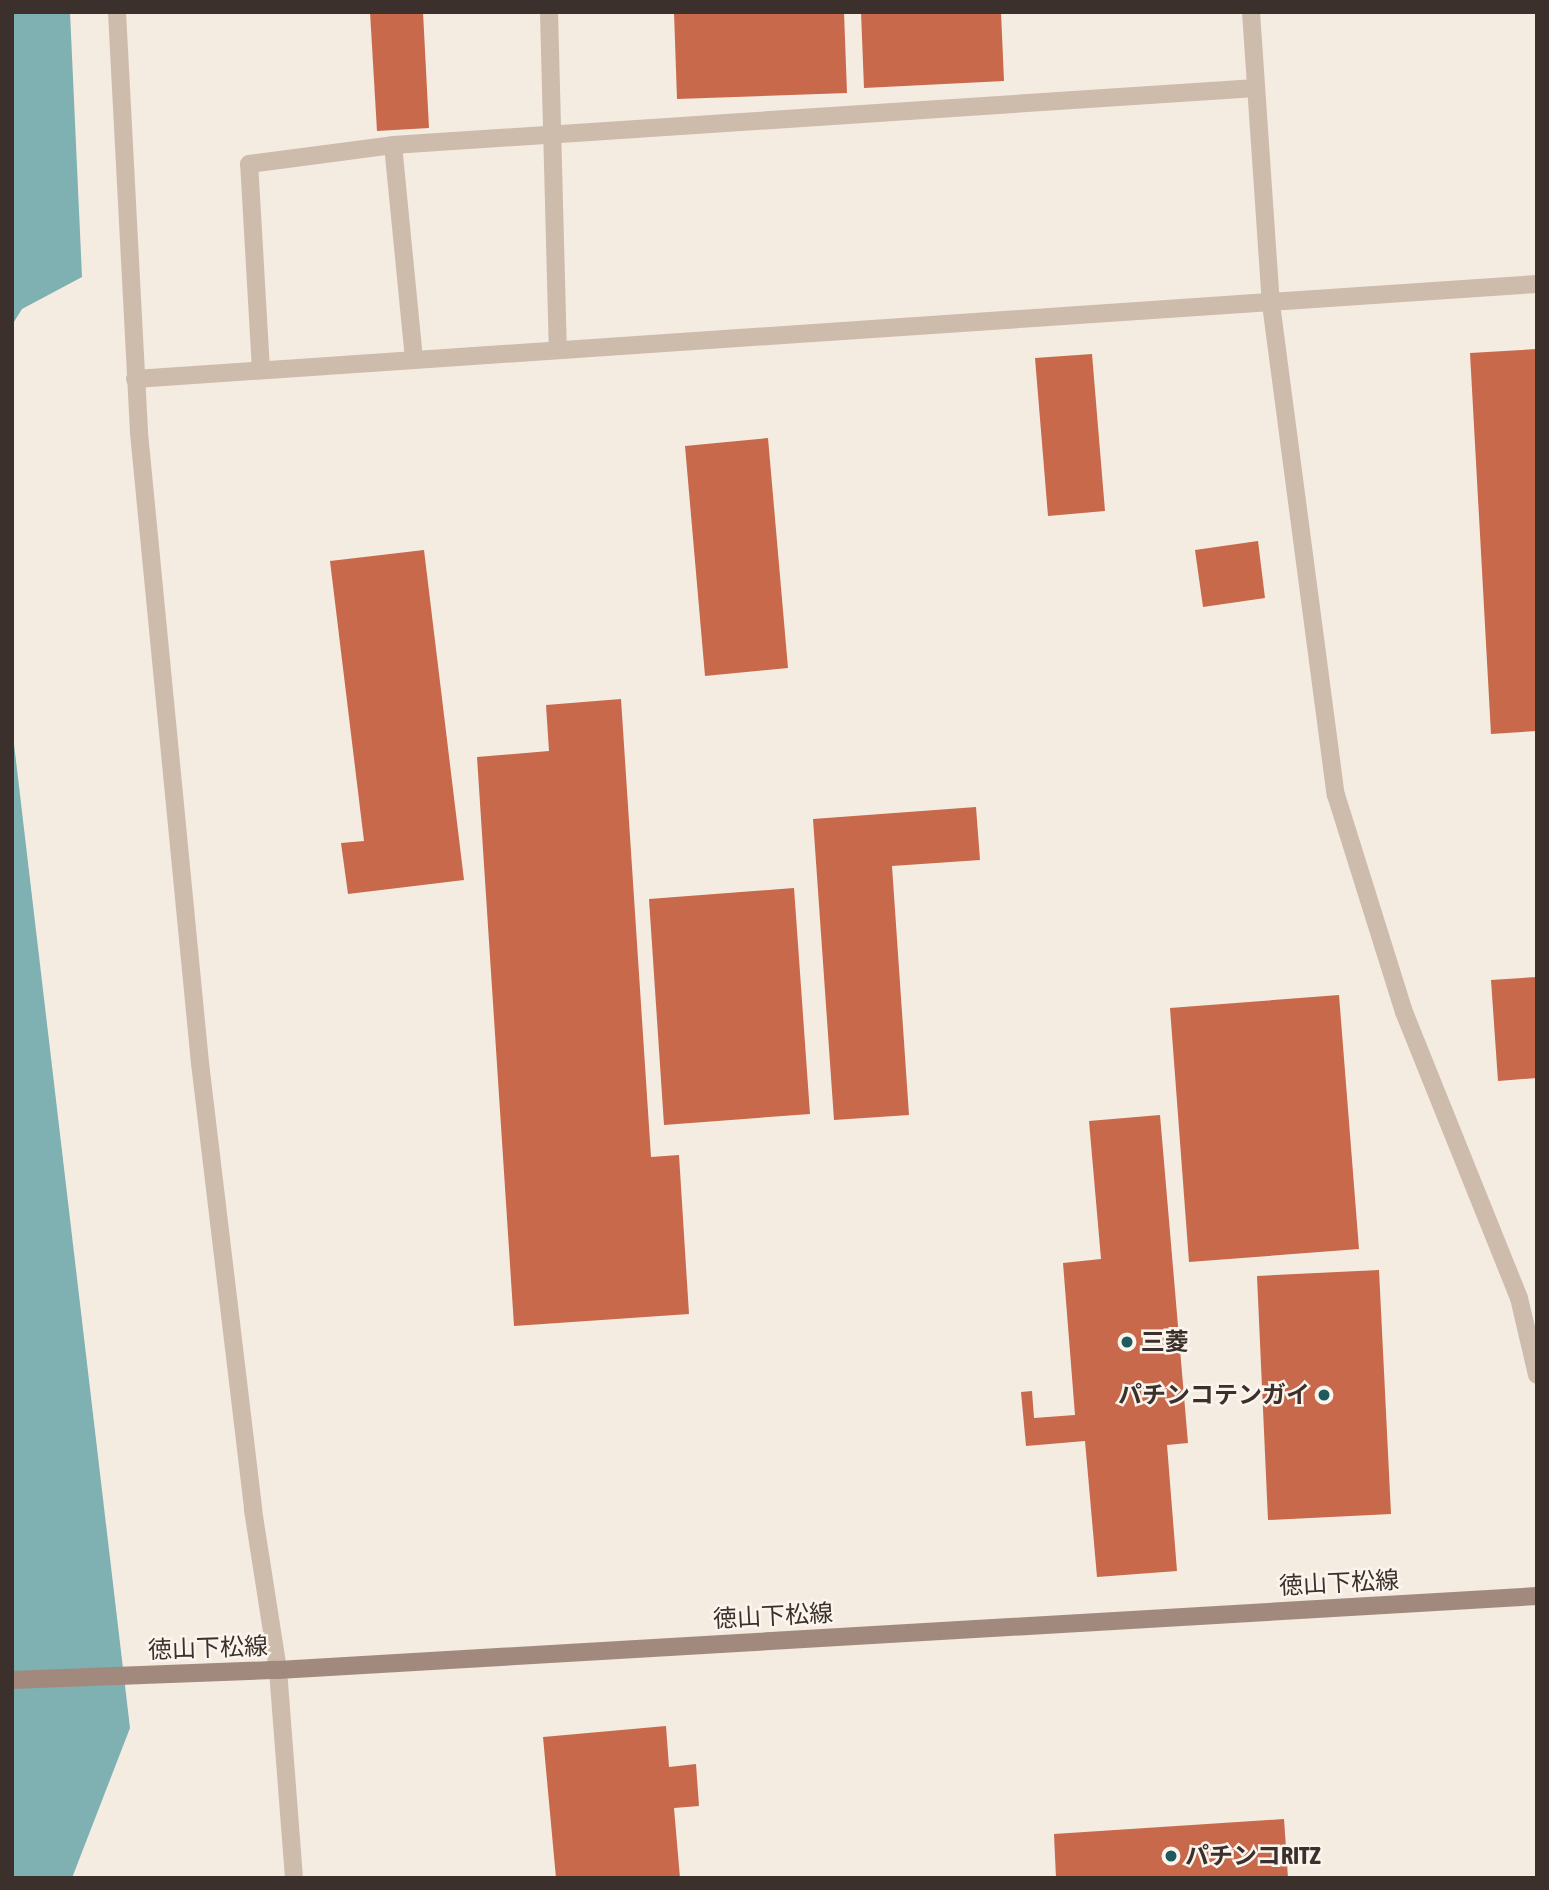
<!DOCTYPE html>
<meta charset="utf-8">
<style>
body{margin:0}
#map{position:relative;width:1549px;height:1890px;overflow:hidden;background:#f4ebe1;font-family:"Asap Condensed","Noto Sans JP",sans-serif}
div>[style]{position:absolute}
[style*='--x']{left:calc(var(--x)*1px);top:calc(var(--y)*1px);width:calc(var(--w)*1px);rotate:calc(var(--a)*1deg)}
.water>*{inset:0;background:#7fb0b2}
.building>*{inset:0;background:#c8694b}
.minor>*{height:18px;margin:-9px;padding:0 9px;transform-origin:9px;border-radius:9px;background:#cdbbac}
.tertiary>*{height:18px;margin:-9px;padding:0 9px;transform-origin:9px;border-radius:9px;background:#cdbbac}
.secondary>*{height:18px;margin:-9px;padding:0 9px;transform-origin:9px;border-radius:9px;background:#a18a7d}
.dots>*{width:19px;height:19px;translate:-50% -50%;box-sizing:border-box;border:4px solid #fbf5ee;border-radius:50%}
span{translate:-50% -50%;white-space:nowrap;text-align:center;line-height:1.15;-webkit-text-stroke:5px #fbf5ee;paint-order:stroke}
.poi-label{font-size:24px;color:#3b302b;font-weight:700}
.left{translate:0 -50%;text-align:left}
.right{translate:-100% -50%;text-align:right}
.street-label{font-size:24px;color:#3b302b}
.frame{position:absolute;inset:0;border:14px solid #3b302b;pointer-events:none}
</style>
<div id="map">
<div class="water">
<div style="clip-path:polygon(12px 12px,70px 12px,82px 277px,22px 309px,12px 325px)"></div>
<div style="clip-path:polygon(12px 727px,130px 1728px,72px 1878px,12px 1878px)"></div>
</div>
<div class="building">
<div style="clip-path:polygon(370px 12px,423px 12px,429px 128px,377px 131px)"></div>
<div style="clip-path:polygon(674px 12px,844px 12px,847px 93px,677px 99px)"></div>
<div style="clip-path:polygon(861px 12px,1001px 12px,1004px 81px,864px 88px)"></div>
<div style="clip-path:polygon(1537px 349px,1537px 731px,1491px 734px,1470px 353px)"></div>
<div style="clip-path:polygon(1092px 354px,1105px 511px,1048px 516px,1035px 358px)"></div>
<div style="clip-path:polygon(768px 438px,788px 668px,705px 676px,685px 446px)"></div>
<div style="clip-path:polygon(1258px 541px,1265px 598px,1203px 607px,1195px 550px)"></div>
<div style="clip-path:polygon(424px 550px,464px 880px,348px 894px,341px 843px,364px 841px,330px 561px)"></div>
<div style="clip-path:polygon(621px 699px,651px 1157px,679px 1155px,689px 1314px,514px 1326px,477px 757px,549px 751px,546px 705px)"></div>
<div style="clip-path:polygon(976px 807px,980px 860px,892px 866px,909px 1115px,834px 1120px,813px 819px)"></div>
<div style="clip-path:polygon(794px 888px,810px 1114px,664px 1125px,649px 899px)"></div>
<div style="clip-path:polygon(1537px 977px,1537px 1078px,1498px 1081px,1491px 980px)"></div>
<div style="clip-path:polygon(1339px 995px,1359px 1249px,1189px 1262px,1170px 1008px)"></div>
<div style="clip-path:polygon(1160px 1115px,1188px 1443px,1167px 1445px,1177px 1571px,1097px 1577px,1085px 1441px,1026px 1446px,1021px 1392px,1032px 1391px,1034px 1418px,1075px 1415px,1063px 1263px,1101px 1259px,1089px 1121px)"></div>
<div style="clip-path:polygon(1379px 1270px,1391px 1514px,1268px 1520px,1257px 1276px)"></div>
<div style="clip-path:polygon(666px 1726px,669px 1767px,696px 1764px,699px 1806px,674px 1808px,680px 1878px,556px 1878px,543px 1737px)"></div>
<div style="clip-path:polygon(1284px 1819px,1288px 1878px,1056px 1878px,1054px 1834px)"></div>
</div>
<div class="minor">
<div style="--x:117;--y:12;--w:422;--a:87"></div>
<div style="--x:139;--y:433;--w:633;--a:84.47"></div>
<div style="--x:200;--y:1063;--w:450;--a:83.2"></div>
<div style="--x:253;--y:1510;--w:162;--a:81.1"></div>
<div style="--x:278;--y:1670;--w:209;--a:85.6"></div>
<div style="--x:549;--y:12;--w:337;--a:88.5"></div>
<div style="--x:393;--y:145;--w:215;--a:84.4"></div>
<div style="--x:261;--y:370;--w:206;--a:-93.3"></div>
<div style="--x:249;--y:164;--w:145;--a:-7.5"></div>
<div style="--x:393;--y:145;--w:865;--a:-3.78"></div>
</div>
<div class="tertiary">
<div style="--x:1251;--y:12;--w:293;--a:86.1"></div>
<div style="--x:1271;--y:304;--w:495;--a:82.5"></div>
<div style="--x:1336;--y:795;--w:227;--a:72.6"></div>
<div style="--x:1404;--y:1012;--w:308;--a:68.1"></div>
<div style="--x:1519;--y:1298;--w:79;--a:76.8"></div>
<div style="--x:135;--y:379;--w:1405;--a:-3.88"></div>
</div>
<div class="secondary">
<div style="--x:12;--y:1680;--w:266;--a:-2.2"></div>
<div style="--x:278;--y:1670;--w:1261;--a:-3.36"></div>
</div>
<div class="dots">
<div style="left:1127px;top:1342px;background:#1f5a5e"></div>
<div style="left:1324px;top:1395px;background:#1f5a5e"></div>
<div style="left:1171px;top:1856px;background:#1f5a5e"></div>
</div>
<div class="poi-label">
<span class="left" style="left:1141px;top:1342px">三菱</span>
<span class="right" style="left:1310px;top:1395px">パチンコテンガイ</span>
<span class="left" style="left:1185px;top:1856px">パチンコRITZ</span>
</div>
<div class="street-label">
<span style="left:1339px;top:1583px;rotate:-3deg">徳山下松線</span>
<span style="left:773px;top:1616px;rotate:-3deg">徳山下松線</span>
<span style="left:208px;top:1648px;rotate:-2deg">徳山下松線</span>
</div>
<div class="frame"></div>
</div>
